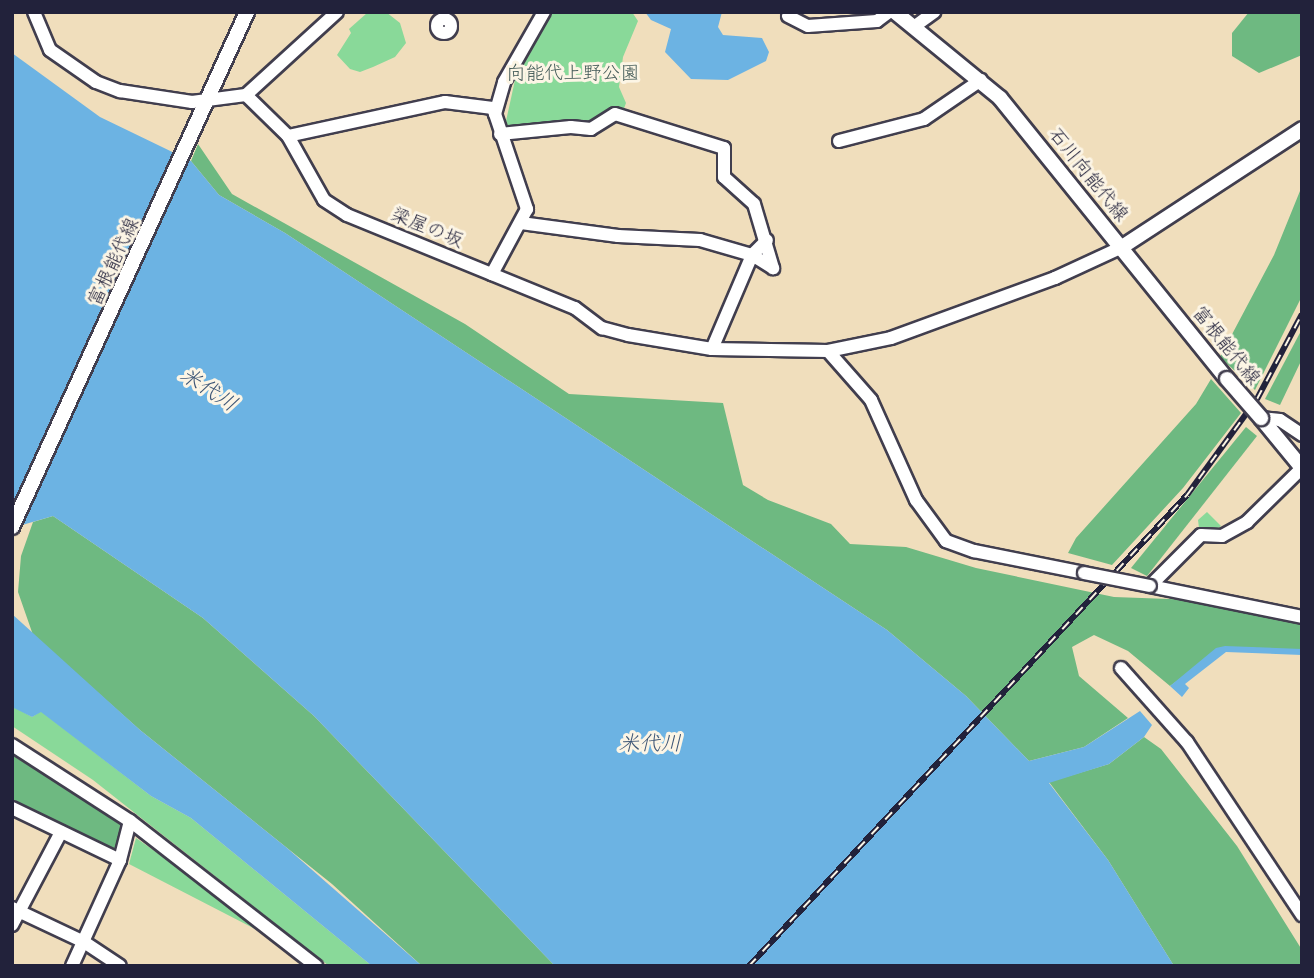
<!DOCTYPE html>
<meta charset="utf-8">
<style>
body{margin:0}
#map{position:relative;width:1314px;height:978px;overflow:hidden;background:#f0debc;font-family:"Comic Neue","Klee One",sans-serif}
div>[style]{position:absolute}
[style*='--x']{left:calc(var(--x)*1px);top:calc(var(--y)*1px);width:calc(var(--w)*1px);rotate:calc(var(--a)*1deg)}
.green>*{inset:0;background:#89d999}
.forest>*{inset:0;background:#6eb981}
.water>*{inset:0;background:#6cb3e3}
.roads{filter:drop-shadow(2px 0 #413e4e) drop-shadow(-2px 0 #413e4e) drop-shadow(0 2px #413e4e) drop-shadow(0 -2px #413e4e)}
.minor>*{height:12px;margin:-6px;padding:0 6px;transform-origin:6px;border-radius:6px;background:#fff}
.minor>.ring{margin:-6px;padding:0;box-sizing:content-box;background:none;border:12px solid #fff;border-radius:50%}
.major>*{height:14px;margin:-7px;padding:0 7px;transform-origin:7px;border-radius:7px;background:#fff}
.rail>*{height:6px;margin-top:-3px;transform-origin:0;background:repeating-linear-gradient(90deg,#fcf5e5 0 10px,#22223b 0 20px);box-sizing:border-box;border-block:2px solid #22223b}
.bridges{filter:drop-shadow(2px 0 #413e4e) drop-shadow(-2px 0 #413e4e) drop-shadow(0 2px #413e4e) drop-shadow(0 -2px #413e4e)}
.minor-bridge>*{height:12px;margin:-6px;padding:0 6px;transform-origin:6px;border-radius:6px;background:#fff}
.major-bridge>*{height:14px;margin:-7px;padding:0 7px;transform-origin:7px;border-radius:7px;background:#fff}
span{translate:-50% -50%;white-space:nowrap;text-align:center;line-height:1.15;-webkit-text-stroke:6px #fcf5e5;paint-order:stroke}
.park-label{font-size:19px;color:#415957}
.street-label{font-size:19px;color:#22223b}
.water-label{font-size:21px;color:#3c5576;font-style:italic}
.frame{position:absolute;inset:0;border:14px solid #22223b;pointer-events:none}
</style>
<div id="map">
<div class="green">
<div style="clip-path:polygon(386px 12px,400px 23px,406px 43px,395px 57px,373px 67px,360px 72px,350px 69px,337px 55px,351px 33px,349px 29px,367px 13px)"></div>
<div style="clip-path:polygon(552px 12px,632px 12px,638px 21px,623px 57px,619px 87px,626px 103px,622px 114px,590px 125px,565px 121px,510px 132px,506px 121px,515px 80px)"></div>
<div style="clip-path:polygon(1207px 512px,1221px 526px,1213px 532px,1199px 528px,1198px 520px)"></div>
<div style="clip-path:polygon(13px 706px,32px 717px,41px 711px,151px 796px,191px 818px,372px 966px,329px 966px,93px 780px,12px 726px)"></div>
<div style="clip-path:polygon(136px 838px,226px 901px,307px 966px,259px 931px,129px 864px)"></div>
</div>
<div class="forest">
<div style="clip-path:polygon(1249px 12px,1302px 12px,1302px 55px,1259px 73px,1232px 56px,1232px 33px)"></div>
<div style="clip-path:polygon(198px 144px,232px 194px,465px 324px,569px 394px,723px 403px,743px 485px,768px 500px,831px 524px,850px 544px,906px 547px,976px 568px,1114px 597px,1197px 600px,1302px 624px,1302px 651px,1240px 647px,1214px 654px,1170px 686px,1128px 651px,1094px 635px,1072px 647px,1079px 676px,1128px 718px,1084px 747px,1029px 761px,966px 696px,887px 630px,285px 233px,219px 195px,191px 161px)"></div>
<div style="clip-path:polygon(1302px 186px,1302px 296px,1255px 390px,1220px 357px,1274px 255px)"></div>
<div style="clip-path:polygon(1302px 329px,1302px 359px,1280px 405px,1265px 399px)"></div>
<div style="clip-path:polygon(1211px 379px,1241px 413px,1183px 488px,1112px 565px,1068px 553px,1076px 538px,1196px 404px)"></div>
<div style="clip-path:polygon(1246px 427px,1257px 436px,1147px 576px,1131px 568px)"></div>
<div style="clip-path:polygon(53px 516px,203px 618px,314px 716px,555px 966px,422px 966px,332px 884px,140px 730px,33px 635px,18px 592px,21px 556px,33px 522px)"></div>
<div style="clip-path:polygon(1144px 737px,1161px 749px,1237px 846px,1302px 950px,1302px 966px,1174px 966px,1108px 860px,1049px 782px,1109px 764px)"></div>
<div style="clip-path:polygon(12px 755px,125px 825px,116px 855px,12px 804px)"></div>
</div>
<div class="water">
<div style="clip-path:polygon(645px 12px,722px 12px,718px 27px,723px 35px,762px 38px,769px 52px,766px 61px,728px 80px,691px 79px,665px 52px,671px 29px,651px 20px)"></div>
<div style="clip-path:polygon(12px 53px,100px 117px,191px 161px,219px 195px,285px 233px,887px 630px,966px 696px,1029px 761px,1084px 747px,1140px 711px,1152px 725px,1144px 737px,1109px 764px,1049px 783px,1108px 860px,1174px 966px,555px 966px,314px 716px,203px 618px,53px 516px,12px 528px)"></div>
<div style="clip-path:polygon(12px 614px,140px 730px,287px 848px,422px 966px,372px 966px,191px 818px,151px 796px,41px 712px,32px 717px,12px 707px)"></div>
<div style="clip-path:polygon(1225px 646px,1302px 649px,1302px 655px,1226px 652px,1185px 684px,1189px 688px,1182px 697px,1170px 686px,1216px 648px)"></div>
</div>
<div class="roads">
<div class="minor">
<div style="--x:34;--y:12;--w:41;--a:67.2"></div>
<div style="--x:50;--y:50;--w:56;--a:34.8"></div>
<div style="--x:96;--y:82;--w:26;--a:21"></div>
<div style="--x:120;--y:91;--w:73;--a:8.7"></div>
<div style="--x:192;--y:102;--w:54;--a:-7.4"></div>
<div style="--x:246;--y:95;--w:59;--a:44.3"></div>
<div style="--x:288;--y:136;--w:73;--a:60.6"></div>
<div style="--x:324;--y:200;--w:27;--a:33"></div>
<div style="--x:347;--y:215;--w:246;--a:22.2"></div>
<div style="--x:575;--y:308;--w:34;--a:37"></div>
<div style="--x:602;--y:328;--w:27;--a:15"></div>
<div style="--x:628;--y:335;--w:85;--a:9.5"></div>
<div style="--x:712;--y:349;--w:116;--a:1"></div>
<div style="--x:828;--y:351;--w:64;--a:-11.7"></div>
<div style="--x:891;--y:338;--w:175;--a:-20.1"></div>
<div style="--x:1055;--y:278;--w:74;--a:-24.8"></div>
<div style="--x:788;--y:16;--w:22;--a:27"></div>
<div style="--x:808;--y:26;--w:69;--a:-4.1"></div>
<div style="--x:877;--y:21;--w:15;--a:-37"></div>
<div class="ring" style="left:437px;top:19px;width:2px;height:2px"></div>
<div style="--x:915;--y:26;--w:24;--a:-36"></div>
<div style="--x:246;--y:95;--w:123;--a:-42.4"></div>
<div style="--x:495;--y:114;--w:33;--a:-74"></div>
<div style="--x:504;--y:82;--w:81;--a:-60.3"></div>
<div style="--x:500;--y:134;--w:71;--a:-5.6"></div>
<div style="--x:571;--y:127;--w:20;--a:6"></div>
<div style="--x:591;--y:129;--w:28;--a:-32"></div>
<div style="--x:615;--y:114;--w:114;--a:17.3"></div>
<div style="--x:724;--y:148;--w:29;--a:90"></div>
<div style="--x:724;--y:177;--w:40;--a:42"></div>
<div style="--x:754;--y:204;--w:67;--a:73.5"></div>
<div style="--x:288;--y:136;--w:161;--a:-12.2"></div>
<div style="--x:445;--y:102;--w:48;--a:7.1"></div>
<div style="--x:493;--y:108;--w:107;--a:71.4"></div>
<div style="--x:527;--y:209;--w:74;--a:118.3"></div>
<div style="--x:839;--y:141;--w:88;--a:-14.5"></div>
<div style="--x:924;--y:119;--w:69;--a:-34.4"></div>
<div style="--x:521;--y:223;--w:98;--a:7.6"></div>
<div style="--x:618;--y:236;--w:82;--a:2.8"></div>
<div style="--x:700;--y:240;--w:54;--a:16.1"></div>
<div style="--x:752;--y:255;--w:25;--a:32"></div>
<div style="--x:712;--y:349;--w:102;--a:-66.9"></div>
<div style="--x:752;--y:255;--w:21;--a:-45"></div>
<div style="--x:828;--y:351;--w:65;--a:48.7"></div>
<div style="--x:871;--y:400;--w:110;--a:65.8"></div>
<div style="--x:916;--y:500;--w:51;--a:53.8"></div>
<div style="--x:946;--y:541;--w:30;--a:20"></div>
<div style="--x:974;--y:551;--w:112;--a:11.3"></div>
<div style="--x:1261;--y:418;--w:19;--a:6"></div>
<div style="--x:1280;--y:420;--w:27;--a:34"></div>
<div style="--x:1150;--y:586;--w:72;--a:-45"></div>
<div style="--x:1201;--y:535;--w:21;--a:3"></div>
<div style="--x:1222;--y:536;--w:29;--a:-29"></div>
<div style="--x:1247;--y:522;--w:77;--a:-44.5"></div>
<div style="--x:1150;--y:586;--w:155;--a:11.5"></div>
<div style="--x:1121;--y:668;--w:99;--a:48.3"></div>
<div style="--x:1187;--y:742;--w:208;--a:56.4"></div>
<div style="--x:12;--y:745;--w:140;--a:32.8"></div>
<div style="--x:130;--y:821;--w:236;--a:37.9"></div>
<div style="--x:12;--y:808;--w:120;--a:25.7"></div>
<div style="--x:12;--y:908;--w:80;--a:25.3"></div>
<div style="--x:84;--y:942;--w:43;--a:33.7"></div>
<div style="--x:12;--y:925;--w:105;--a:-62.2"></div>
<div style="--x:72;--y:966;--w:116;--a:-65.6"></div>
<div style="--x:120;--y:860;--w:40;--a:-75.6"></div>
</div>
<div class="major">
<div style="--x:895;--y:12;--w:136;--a:39.3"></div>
<div style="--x:1000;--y:98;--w:361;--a:51.1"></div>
<div style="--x:1122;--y:247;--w:215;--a:-33.2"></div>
<div style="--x:1261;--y:418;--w:65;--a:50.6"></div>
<div style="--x:12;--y:527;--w:566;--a:-65.47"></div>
</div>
</div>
<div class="rail">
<div style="--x:749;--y:966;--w:643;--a:-47.08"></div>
<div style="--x:1187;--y:495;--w:119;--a:-53.9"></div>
<div style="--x:1257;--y:399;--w:96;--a:-62.1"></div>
</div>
<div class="bridges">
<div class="minor-bridge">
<div style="--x:1084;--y:573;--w:67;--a:11.1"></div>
</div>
<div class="major-bridge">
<div style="--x:1227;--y:379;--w:52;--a:48.9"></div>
</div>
</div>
<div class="park-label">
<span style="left:573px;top:74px">向能代上野公園</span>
</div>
<div class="street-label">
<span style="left:1088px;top:175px;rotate:51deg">石川向能代線</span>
<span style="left:427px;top:228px;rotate:22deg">梁屋の坂</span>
<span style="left:114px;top:262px;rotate:-65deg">富根能代線</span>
<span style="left:1226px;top:346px;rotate:51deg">富根能代線</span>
</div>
<div class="water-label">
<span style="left:209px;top:389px;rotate:33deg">米代川</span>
<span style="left:650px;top:743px">米代川</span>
</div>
<div class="frame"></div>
</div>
